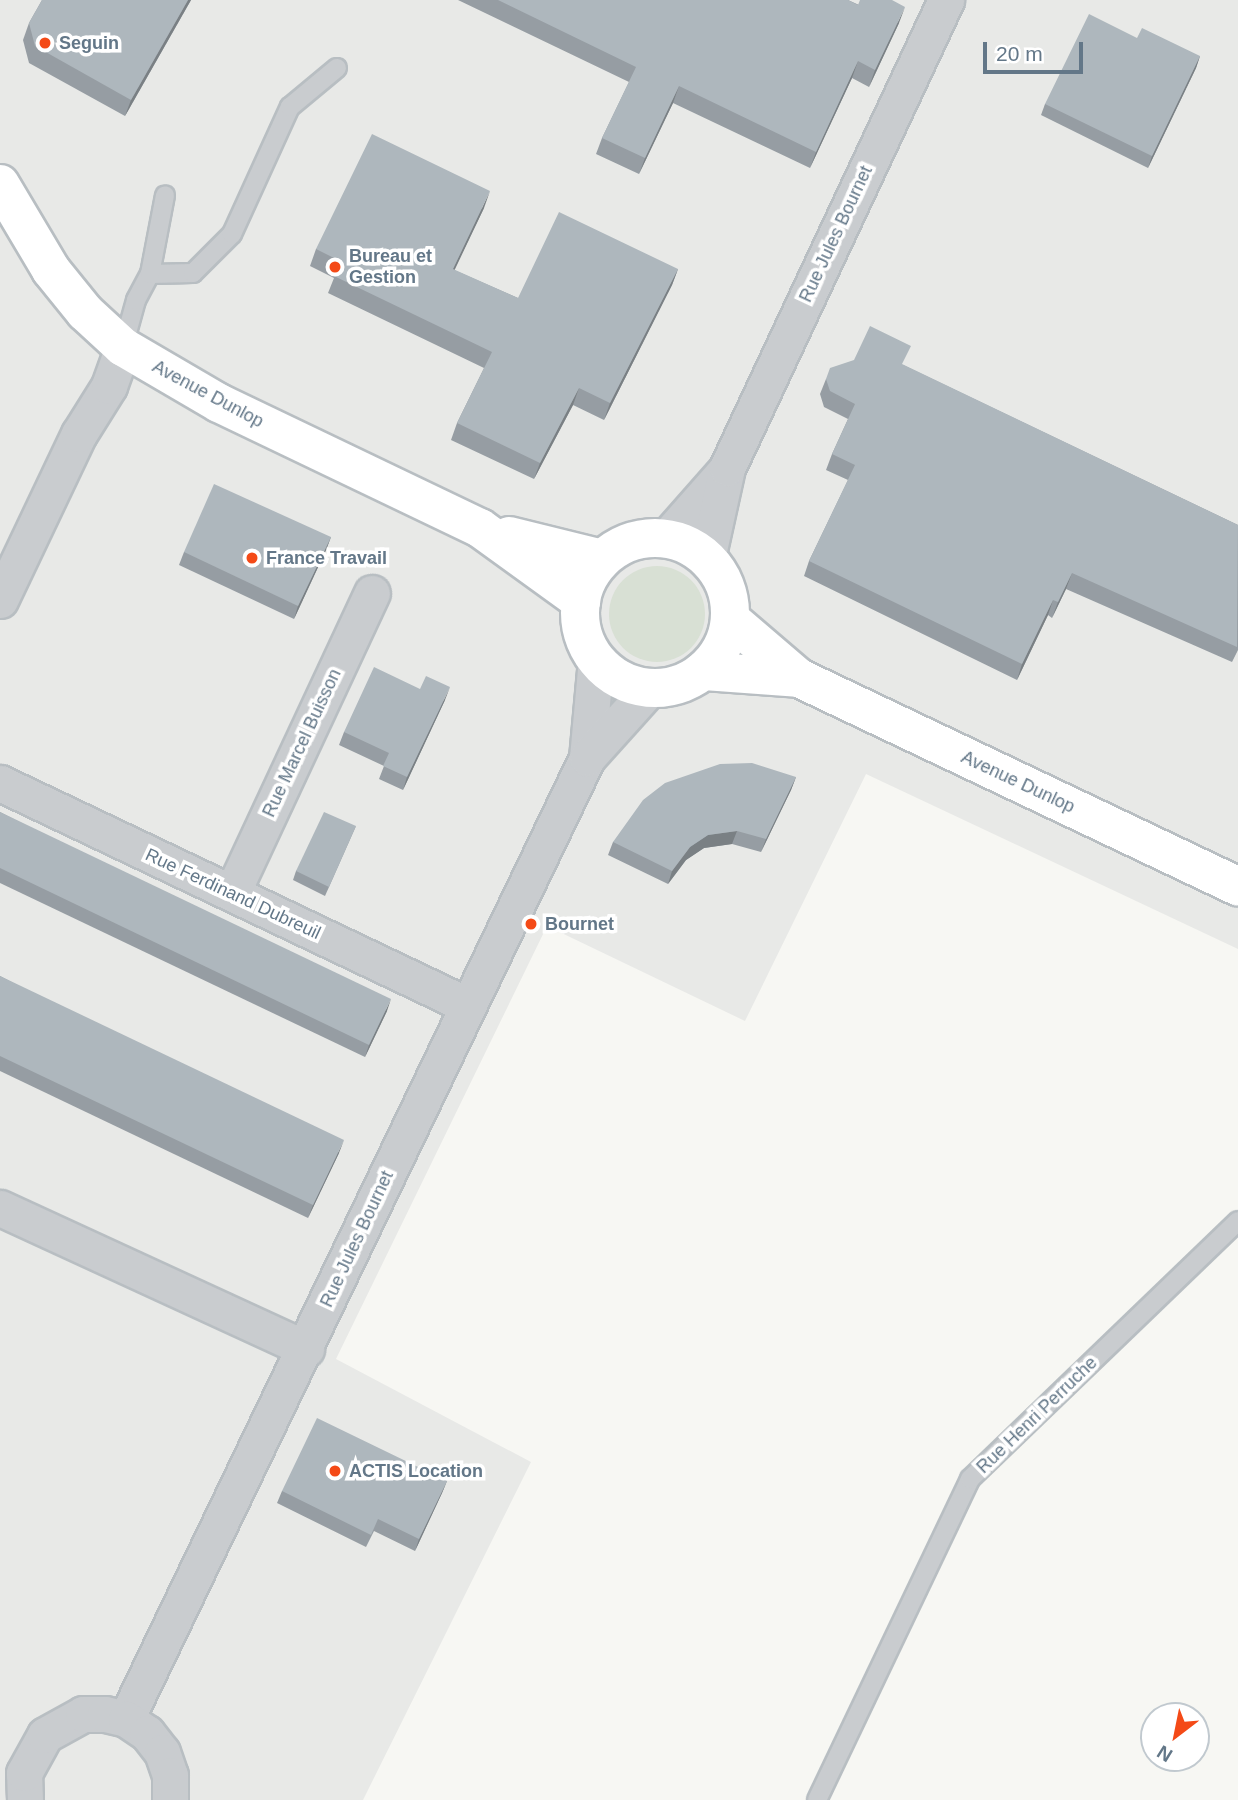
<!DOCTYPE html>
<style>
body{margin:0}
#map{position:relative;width:1238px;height:1800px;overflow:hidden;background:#f7f7f3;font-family:Arial,sans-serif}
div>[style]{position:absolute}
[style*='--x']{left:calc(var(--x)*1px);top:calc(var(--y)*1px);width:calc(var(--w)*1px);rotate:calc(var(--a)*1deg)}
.built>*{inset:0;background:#e8e9e7}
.green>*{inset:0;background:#d8e0d4}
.round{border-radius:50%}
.roads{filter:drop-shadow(2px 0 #b8bec2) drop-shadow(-2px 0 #b8bec2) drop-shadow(0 2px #b8bec2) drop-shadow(0 -2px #b8bec2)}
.lane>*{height:18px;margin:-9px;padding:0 9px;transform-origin:9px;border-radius:9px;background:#c9cccf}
.street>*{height:35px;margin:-17.5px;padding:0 17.5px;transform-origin:17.5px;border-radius:17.5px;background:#c9cccf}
.secondary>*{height:38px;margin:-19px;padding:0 19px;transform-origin:19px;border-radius:19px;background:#fff}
.secondary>.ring{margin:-19px;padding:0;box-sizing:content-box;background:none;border:38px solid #fff;border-radius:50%}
.wall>*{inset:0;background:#969da3}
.shaded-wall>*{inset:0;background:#7a8084}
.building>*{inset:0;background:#aeb7bd}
.dots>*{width:19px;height:19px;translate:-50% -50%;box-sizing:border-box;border:4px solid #fff;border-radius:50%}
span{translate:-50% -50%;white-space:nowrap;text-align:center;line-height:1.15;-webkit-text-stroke:7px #fff;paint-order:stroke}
.poi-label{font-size:18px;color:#637788;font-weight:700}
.left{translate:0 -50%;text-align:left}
.street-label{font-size:18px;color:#637788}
.north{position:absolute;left:1140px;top:1702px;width:70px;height:70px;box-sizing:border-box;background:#fff;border:2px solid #c1c9cf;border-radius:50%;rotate:212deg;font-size:19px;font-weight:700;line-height:28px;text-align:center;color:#637788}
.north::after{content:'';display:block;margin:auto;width:24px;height:32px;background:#f44a17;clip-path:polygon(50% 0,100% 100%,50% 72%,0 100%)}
.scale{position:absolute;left:983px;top:42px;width:100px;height:32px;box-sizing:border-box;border:4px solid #637788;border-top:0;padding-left:9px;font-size:21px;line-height:24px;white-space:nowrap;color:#637788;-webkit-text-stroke:5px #fff;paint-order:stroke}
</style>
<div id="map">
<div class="built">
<div style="clip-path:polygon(0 0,1238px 0,1238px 949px,866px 774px,745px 1021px,547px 926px,336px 1359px,531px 1462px,363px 1800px,0 1800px)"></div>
</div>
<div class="green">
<div class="round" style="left:609px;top:566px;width:96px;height:96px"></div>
</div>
<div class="roads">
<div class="lane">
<div style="--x:150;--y:274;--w:43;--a:-1.3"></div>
<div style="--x:193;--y:273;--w:55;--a:-45"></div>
<div style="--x:232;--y:234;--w:140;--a:-65.5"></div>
<div style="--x:290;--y:107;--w:61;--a:-39.7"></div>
<div style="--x:123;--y:347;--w:49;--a:-74.5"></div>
<div style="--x:136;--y:300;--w:30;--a:-62"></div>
<div style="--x:150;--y:274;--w:80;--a:-79.2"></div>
<div style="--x:817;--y:1800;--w:356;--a:-64.5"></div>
<div style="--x:970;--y:1479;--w:372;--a:-43.9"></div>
</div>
<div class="street">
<div style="--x:665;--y:539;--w:91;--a:-48.6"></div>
<div style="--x:707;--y:559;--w:93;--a:-77.6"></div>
<div style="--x:727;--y:468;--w:517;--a:-64.92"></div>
<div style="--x:0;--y:600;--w:184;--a:-64.6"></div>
<div style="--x:79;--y:434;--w:57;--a:-58"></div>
<div style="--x:109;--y:386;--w:41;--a:-70.3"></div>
<div style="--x:587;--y:758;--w:99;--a:-84.8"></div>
<div style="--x:0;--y:783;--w:517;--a:25.43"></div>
<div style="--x:232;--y:893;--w:331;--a:-65"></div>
<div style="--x:0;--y:1208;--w:337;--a:24.7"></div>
<div style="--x:126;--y:1719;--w:1066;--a:-64.37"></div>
<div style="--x:587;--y:758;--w:94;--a:-48"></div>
<div style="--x:25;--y:1800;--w:27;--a:-92"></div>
<div style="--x:24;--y:1773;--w:43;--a:-61.1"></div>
<div style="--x:45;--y:1735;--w:43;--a:-28.9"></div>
<div style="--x:83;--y:1714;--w:22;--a:0"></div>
<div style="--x:105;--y:1714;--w:22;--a:13"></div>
<div style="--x:126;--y:1719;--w:25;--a:34"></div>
<div style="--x:147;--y:1733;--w:24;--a:52"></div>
<div style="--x:162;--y:1752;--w:24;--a:71"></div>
<div style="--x:170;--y:1775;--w:25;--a:90"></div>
</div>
<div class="secondary">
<div style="--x:0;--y:184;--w:100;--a:59.3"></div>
<div style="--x:51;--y:270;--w:54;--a:51"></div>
<div style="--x:85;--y:312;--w:52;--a:42.6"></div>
<div style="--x:123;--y:347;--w:111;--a:30.3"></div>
<div style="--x:219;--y:403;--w:289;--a:25.6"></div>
<div style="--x:480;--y:528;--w:125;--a:35.9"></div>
<div style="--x:509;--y:536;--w:96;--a:13.9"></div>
<div class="ring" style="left:580px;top:538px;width:112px;height:112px"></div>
<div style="--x:730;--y:619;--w:91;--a:40.5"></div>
<div style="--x:799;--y:678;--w:486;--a:25.4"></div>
<div style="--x:703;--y:671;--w:96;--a:4.2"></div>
</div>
</div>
<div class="wall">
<div style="clip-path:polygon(42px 0,191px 0,125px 116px,29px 63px,23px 40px,29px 23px)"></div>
<div style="clip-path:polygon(458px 0,848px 0,899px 23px,869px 87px,852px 78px,810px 168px,673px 103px,639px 174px,596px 154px,602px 138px,629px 82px)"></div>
<div style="clip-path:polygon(1200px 56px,1196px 68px,1148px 168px,1041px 115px,1045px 104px)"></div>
<div style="clip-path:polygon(484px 208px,454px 270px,518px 298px,678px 269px,672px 285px,604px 420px,573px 405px,534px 479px,451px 440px,457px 423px,484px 368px,328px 293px,334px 278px,310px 266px,316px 249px)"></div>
<div style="clip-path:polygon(903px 365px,1238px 525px,1238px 650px,1232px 662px,1066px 589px,1052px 618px,1048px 615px,1017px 680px,804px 576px,809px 561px,848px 480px,826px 470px,832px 454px,848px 419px,824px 407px,820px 394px,826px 379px)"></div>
<div style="clip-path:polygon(331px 537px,326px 550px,294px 619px,179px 565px,184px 552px)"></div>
<div style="clip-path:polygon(445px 700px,403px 790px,379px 779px,384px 766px,339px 745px,344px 732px)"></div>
<div style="clip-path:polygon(796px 777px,791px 790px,761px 852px,732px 844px,704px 848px,686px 860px,668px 884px,608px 855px,613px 842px)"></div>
<div style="clip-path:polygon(0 812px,387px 1011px,365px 1057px,0 883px)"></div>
<div style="clip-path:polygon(356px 826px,325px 896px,293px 880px,296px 871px)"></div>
<div style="clip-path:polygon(0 976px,339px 1153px,308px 1218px,0 1071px)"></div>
<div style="clip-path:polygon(447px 1481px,442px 1493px,415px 1551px,374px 1531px,366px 1547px,277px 1503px,282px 1491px)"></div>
</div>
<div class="shaded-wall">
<div style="clip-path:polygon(188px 0,191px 0,125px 116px,131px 100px)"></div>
<div style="clip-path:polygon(905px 7px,899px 23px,869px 87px,875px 70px)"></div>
<div style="clip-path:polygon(1200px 56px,1196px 68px,1148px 168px,1152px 156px)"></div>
<div style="clip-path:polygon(858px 61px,852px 78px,810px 168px,816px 152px)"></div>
<div style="clip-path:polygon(679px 86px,673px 103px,639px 174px,645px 158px)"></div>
<div style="clip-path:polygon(490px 191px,484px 208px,447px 286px,453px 269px)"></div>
<div style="clip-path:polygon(678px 269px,672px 285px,604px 420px,610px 403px)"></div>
<div style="clip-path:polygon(579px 388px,573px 405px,534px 479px,540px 463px)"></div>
<div style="clip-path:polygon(331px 537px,326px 550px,294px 619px,298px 606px)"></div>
<div style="clip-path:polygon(1072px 573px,1066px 589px,1052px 618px,1058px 602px)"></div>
<div style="clip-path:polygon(1053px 600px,1048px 615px,1017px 680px,1022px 664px)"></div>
<div style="clip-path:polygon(450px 687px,445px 700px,403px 790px,407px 777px)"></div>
<div style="clip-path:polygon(796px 777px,791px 790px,761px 852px,766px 839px)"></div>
<div style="clip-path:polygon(737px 831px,732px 844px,704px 848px,686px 860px,668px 884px,672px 871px,690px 847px,708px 835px)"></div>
<div style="clip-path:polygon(391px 999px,387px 1011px,365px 1057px,369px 1045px)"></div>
<div style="clip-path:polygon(344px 1140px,339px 1153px,308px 1218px,313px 1205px)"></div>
<div style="clip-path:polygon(447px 1481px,442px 1493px,415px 1551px,419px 1539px)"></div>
</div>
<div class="building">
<div style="clip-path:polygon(42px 0,188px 0,131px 100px,35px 46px,29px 23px)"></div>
<div style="clip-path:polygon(498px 0,848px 0,858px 5px,860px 0,892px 0,905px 7px,875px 70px,858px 61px,816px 152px,679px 86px,645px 158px,602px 138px,636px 67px)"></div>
<div style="clip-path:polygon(1089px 14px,1137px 38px,1142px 28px,1200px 56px,1152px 156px,1045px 104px)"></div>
<div style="clip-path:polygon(372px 134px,490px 191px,453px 269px,518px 298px,559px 212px,678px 269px,610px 403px,579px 388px,540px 463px,457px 423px,492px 352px,334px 276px,342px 262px,316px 249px)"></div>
<div style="clip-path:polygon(870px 326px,911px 346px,902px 364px,1238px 525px,1237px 647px,1072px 573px,1058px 602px,1053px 600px,1022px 664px,809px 561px,855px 465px,832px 454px,855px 404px,830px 391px,826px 379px,830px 368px,854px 360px)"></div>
<div style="clip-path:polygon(214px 484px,331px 537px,298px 606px,184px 552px)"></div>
<div style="clip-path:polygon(374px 667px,420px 689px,426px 676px,450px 687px,407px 777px,383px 766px,389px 753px,344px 732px)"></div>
<div style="clip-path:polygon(752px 763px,796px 777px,766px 839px,737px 831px,708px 835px,690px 847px,672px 871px,613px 842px,643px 800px,665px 783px,720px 764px)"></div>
<div style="clip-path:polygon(0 812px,391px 999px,369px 1045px,0 868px)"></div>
<div style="clip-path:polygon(324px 812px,356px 826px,329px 887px,296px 871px)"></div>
<div style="clip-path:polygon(0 976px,344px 1140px,313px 1205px,0 1056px)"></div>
<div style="clip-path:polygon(317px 1418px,447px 1481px,419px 1539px,378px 1519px,371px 1535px,282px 1491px)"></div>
</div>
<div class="dots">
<div style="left:45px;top:43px;background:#f44a17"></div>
<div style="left:335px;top:267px;background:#f44a17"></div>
<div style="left:252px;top:558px;background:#f44a17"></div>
<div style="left:531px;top:924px;background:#f44a17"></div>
<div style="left:335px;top:1471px;background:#f44a17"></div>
</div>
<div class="poi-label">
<span class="left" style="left:59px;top:43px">Seguin</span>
<span class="left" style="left:349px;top:267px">Bureau et<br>Gestion</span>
<span class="left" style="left:266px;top:558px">France Travail</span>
<span class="left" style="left:545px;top:924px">Bournet</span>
<span class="left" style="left:349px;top:1471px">ACTIS Location</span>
</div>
<div class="street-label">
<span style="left:836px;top:234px;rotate:-65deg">Rue Jules Bournet</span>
<span style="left:208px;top:394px;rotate:28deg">Avenue Dunlop</span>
<span style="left:302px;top:743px;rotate:-65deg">Rue Marcel Buisson</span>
<span style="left:1018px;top:782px;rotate:25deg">Avenue Dunlop</span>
<span style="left:233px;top:894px;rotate:25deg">Rue Ferdinand Dubreuil</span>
<span style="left:357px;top:1239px;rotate:-65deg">Rue Jules Bournet</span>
<span style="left:1037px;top:1415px;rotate:-44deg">Rue Henri Perruche</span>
</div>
<div class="north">N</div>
<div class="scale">20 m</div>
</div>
